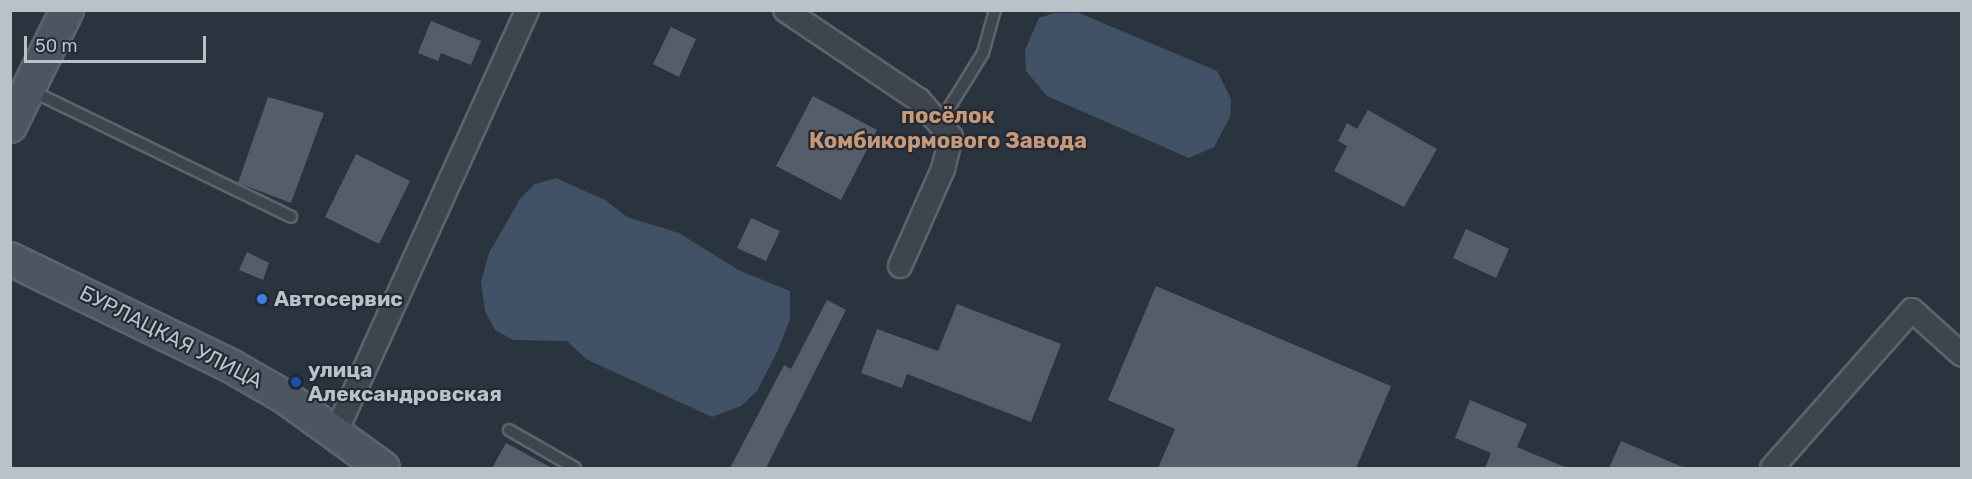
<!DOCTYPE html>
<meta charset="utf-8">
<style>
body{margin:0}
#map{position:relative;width:1972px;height:479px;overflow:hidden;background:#2a343f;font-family:Rubik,sans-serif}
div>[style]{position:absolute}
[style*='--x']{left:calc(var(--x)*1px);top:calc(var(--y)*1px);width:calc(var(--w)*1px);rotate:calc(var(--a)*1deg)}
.water>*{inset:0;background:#425266}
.building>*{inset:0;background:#545d69}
.roads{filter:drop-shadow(2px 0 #5c636c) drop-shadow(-2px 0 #5c636c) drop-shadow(0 2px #5c636c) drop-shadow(0 -2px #5c636c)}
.lane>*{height:10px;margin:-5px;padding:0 5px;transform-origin:5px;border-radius:5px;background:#3e454f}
.street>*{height:22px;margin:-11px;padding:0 11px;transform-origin:11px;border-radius:11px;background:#3e454f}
.secondary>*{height:32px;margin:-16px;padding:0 16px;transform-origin:16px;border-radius:16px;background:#4c5562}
.dots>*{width:16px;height:16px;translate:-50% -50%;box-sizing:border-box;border:3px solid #222a35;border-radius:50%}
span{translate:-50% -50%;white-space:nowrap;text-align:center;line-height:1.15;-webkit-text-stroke:4.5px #222a35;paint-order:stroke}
.poi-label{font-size:21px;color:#bbc1c9;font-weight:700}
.left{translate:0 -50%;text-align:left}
.street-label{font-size:21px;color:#bbc1c9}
.neighbourhood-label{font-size:22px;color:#c99876;font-weight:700}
.frame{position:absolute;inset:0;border:12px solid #bbc1c9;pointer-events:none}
.scale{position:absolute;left:24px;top:36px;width:182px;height:27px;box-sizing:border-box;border:3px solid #bbc1c9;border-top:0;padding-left:8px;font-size:18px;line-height:21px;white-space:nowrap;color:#bbc1c9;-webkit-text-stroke:4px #222a35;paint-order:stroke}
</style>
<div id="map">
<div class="water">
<div style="clip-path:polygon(1054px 13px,1079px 13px,1217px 71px,1231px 99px,1230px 117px,1214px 147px,1189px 158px,1047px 96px,1026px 71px,1025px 50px,1039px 18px)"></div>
<div style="clip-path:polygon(556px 178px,605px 200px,627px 217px,679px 233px,740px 271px,790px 291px,790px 319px,778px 350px,757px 391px,741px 406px,712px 417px,586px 359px,567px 341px,513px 340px,495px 330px,485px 311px,481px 282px,489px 253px,520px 199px,535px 184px)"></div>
</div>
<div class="building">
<div style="clip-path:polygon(431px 21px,481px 41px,471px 65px,441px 53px,438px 61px,418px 53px)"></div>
<div style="clip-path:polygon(671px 27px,696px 39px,679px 77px,653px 64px)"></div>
<div style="clip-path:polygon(813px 96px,877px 130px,841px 200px,776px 166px)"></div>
<div style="clip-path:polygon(268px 97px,324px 113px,291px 203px,238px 183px)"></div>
<div style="clip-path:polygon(1368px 110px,1437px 149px,1404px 207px,1334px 171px,1347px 146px,1338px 141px,1347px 123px,1357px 129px)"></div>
<div style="clip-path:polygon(356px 154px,410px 181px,379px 244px,325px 217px)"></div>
<div style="clip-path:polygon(751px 218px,780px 231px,766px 261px,737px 248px)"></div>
<div style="clip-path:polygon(1466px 229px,1509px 249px,1496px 278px,1453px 258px)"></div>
<div style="clip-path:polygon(247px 252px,269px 263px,263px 280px,239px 270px)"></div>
<div style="clip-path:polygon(1156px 286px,1391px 386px,1356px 468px,1158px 468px,1175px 429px,1108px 400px)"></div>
<div style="clip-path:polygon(827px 300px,846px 310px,766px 468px,730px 468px,784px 365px,791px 369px)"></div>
<div style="clip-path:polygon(957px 304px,1061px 344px,1031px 422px,907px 374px,902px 388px,861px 373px,877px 329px,938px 351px)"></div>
<div style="clip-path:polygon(1470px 400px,1527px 424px,1517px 447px,1567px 468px,1485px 468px,1491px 453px,1455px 438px)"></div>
<div style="clip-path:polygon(1621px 441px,1685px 468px,1609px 468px)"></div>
<div style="clip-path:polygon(506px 443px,552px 468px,492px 468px)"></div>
</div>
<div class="roads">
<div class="lane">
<div style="--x:32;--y:91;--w:288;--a:25.9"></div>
<div style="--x:939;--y:124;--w:84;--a:-58.2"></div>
<div style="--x:983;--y:53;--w:45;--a:-74.4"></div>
<div style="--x:509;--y:430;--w:76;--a:29.9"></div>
</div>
<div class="street">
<div style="--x:785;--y:10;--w:161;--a:33.9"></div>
<div style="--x:919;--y:100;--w:49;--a:49.1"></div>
<div style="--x:951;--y:137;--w:33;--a:104"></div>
<div style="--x:943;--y:169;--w:106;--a:113.9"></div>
<div style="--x:336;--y:432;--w:463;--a:-65.6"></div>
<div style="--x:1772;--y:468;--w:211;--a:-48.5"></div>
<div style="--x:1912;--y:310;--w:67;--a:42"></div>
</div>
<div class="secondary">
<div style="--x:10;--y:126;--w:129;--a:-63.8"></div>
<div style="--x:10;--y:259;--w:246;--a:25.8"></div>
<div style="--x:231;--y:366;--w:62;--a:29.9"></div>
<div style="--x:285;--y:397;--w:121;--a:35.9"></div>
</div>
</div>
<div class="dots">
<div style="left:262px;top:299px;background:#3f7fe0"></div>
<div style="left:296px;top:382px;background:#1a4fb4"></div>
</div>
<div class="poi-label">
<span class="left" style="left:274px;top:299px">Автосервис</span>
<span class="left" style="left:308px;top:382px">улица<br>Александровская</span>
</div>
<div class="street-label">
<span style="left:171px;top:337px;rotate:27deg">БУРЛАЦКАЯ УЛИЦА</span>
</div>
<div class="neighbourhood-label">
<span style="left:948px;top:128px">посёлок<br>Комбикормового Завода</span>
</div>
<div class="frame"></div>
<div class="scale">50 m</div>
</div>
